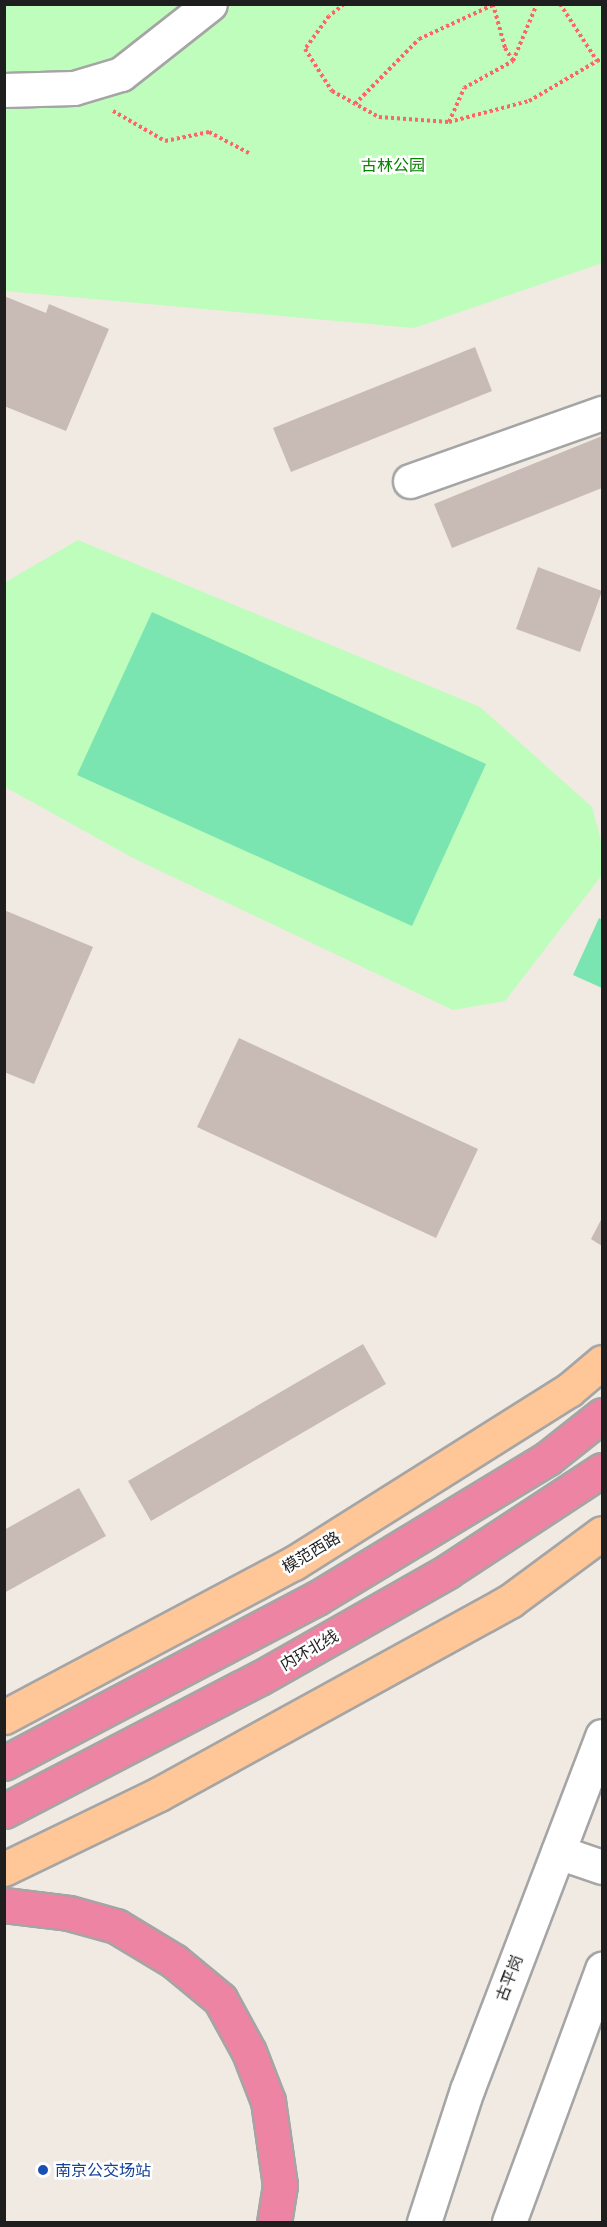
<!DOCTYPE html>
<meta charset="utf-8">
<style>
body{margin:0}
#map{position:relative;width:607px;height:2227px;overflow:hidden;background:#f0eae3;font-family:"PT Sans","Noto Sans SC",sans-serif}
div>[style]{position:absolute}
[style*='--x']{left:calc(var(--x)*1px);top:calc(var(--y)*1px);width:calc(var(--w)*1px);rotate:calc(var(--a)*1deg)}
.park>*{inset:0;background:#befdbc}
.pitch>*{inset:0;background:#7ae5b0}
.building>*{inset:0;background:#c8bbb6}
.path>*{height:4px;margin-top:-2px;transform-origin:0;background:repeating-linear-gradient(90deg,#ff6466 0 3px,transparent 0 6px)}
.roads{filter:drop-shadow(2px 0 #a5a5a5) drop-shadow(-2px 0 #a5a5a5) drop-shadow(0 2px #a5a5a5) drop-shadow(0 -2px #a5a5a5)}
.minor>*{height:33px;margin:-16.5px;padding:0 16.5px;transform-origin:16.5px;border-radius:16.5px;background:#fff}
.major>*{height:33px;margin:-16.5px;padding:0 16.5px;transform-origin:16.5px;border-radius:16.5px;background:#ffc798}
.highway>*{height:33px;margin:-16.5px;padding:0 16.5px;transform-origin:16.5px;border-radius:16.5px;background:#ed84a3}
.dots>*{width:16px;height:16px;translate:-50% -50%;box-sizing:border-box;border:3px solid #fff;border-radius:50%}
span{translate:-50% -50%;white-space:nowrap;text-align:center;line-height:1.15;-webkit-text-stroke:5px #fff;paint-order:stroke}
.park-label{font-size:16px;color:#078403}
.street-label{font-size:16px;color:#1e1e1e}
.transit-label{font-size:16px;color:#164399}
.left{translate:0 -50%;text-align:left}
.frame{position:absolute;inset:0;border:6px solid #1e1e1e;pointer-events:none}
</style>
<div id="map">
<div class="park">
<div style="clip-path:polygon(4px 5px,602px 5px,602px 263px,414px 328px,5px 291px)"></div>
<div style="clip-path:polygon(78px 540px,480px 707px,592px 807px,602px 844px,602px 875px,505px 1001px,453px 1010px,133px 858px,5px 787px,4px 583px)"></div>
</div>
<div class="pitch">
<div style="clip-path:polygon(152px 612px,486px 764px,412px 926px,77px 775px)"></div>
<div style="clip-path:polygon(599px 918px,602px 920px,602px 988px,573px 975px)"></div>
</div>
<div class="building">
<div style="clip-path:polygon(4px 296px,46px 313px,49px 304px,109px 329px,66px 431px,4px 406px)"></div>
<div style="clip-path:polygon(475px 347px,492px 391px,291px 472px,273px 428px)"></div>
<div style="clip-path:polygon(602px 436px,602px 488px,452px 548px,434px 504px)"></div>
<div style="clip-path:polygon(538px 567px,602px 591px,580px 652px,516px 629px)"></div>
<div style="clip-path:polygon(4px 910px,93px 947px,34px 1084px,4px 1072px)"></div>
<div style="clip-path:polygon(239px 1038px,478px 1149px,436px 1238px,197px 1127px)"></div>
<div style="clip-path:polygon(602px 1218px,602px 1246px,591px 1239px)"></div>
<div style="clip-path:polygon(363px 1344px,386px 1384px,151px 1521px,128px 1481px)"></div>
<div style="clip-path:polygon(79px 1488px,106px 1536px,4px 1593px,4px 1530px)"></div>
</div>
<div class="path">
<div style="--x:344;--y:4;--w:19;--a:141"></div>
<div style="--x:329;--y:16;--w:41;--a:126"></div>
<div style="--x:305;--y:49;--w:50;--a:57.3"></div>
<div style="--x:332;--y:91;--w:54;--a:29"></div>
<div style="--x:379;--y:117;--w:70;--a:4.1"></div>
<div style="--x:449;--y:122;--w:83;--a:-14.7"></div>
<div style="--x:529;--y:101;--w:79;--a:-30.5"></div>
<div style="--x:493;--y:4;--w:46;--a:74.7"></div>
<div style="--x:505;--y:48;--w:15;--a:58"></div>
<div style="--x:513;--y:61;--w:62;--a:-67.2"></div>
<div style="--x:560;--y:4;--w:68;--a:57"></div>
<div style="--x:597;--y:61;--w:5;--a:-22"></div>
<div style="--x:355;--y:104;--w:91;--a:-45.4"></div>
<div style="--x:419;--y:39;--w:81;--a:-24.7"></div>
<div style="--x:113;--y:111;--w:60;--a:30"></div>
<div style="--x:165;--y:141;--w:45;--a:-11.6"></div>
<div style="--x:209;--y:132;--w:45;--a:27.7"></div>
<div style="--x:449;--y:122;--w:37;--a:-66"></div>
<div style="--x:464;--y:88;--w:56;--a:-28.9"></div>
</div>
<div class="roads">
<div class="minor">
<div style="--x:4;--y:90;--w:70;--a:-1.6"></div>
<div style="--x:74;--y:88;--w:49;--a:-16.6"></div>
<div style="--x:121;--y:74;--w:113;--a:-38.2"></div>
<div style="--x:410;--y:481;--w:204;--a:-19.5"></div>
<div style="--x:558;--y:1852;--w:46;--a:18.8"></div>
<div style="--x:424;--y:2222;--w:139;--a:-72"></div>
<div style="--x:467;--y:2090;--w:379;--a:-69.1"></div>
<div style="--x:509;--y:2222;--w:270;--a:-69.8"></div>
</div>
<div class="major">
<div style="--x:4;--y:1717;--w:328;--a:-28"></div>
<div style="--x:294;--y:1563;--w:325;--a:-32.2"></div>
<div style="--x:569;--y:1390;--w:43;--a:-40.3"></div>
<div style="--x:4;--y:1869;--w:172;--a:-25.8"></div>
<div style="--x:159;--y:1794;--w:401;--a:-28.8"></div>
<div style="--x:510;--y:1601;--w:114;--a:-36.5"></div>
</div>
<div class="highway">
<div style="--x:4;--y:1763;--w:354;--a:-27.8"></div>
<div style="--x:317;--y:1598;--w:270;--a:-31.2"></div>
<div style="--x:548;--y:1458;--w:69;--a:-38.5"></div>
<div style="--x:4;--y:1811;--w:288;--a:-27.5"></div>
<div style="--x:260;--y:1678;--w:216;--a:-29.6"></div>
<div style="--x:448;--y:1571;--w:184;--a:-33.3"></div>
<div style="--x:4;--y:1905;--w:65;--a:7"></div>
<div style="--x:69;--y:1913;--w:49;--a:15.5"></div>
<div style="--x:116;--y:1926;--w:68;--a:31.1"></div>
<div style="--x:174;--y:1961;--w:60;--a:39.6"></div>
<div style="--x:220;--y:1999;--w:60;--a:61.3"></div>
<div style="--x:249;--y:2052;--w:53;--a:68.8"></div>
<div style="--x:268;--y:2101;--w:85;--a:81.9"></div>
<div style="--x:280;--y:2185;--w:37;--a:99"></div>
</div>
</div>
<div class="dots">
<div style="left:43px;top:2170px;background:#1a4fb4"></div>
</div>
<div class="park-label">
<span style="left:393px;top:165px">古林公园</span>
</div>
<div class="street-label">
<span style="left:311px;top:1552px;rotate:-31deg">模范西路</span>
<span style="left:309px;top:1650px;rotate:-30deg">内环北线</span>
<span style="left:509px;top:1978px;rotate:-69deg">古平岗</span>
</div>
<div class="transit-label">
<span class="left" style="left:55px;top:2170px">南京公交场站</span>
</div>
<div class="frame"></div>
</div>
